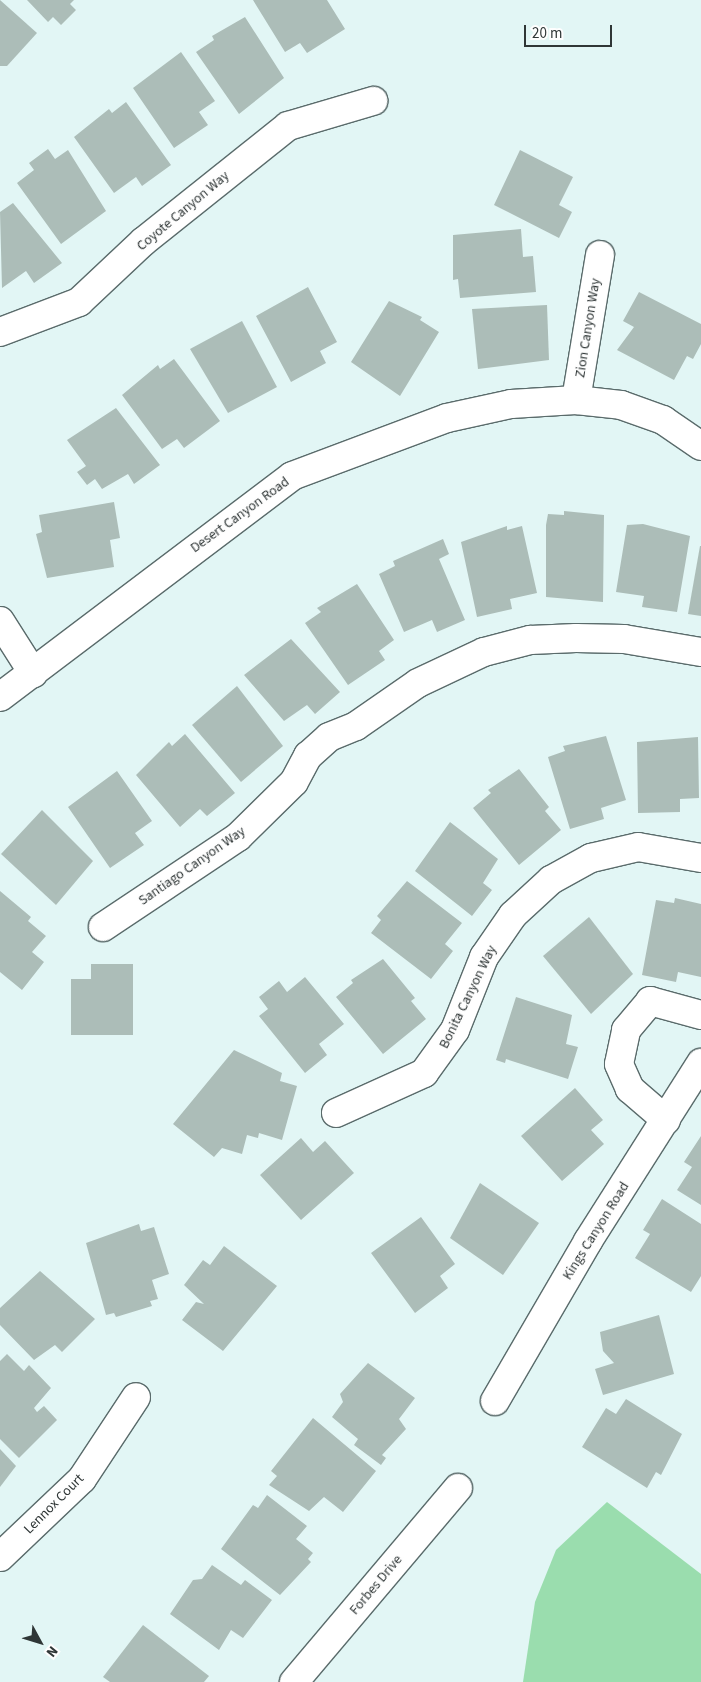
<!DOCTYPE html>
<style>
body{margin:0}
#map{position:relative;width:701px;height:1682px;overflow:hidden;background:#e2f6f5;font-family:"Source Sans 3",sans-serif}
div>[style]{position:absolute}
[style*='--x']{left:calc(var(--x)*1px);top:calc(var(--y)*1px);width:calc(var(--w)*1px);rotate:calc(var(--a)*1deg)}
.green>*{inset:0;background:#9addae}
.building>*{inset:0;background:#acbdb8}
.roads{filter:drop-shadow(1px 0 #5a6b6b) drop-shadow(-1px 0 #5a6b6b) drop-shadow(0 1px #5a6b6b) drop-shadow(0 -1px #5a6b6b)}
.minor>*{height:28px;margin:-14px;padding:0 14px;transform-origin:14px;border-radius:14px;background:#fff}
span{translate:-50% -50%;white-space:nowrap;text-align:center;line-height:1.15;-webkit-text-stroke:4px #fefefe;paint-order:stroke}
.street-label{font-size:14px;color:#2f3636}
.north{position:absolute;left:15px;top:1617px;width:50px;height:50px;-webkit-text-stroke:4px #fefefe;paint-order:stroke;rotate:129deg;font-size:14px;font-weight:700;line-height:20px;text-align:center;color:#2f3636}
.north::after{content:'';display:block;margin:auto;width:18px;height:22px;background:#2f3636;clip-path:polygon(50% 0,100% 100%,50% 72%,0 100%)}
.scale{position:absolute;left:524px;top:25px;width:88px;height:22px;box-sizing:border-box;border:2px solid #2f3636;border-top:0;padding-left:6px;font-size:15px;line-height:18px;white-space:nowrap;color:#2f3636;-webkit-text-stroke:4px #fefefe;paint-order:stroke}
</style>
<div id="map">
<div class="green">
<div style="clip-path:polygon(607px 1502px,701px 1574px,701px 1682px,523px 1682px,535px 1602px,556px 1550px)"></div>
</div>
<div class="building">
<div style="clip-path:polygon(0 0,37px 33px,7px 66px,0 66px)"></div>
<div style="clip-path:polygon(27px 0,74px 0,70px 4px,76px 10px,61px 25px,53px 17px,48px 22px)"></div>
<div style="clip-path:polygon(253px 0,327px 0,345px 29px,307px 53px,300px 43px,285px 52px)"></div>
<div style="clip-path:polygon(245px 17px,284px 78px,239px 114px,196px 52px,214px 40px,212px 36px)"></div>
<div style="clip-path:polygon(181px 52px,215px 101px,199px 112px,208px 125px,174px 148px,133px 88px)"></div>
<div style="clip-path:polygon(126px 102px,171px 165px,142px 186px,136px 177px,114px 193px,74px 137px,109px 109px,112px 113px)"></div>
<div style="clip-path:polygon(48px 149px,55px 159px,68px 150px,106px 211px,61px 244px,17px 183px,34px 170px,29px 163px)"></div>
<div style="clip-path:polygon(520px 150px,573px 177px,559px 205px,572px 212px,559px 238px,494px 205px)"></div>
<div style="clip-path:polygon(13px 203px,62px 263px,34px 283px,26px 271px,2px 288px,0 212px)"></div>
<div style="clip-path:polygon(521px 229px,523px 257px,533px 256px,536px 292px,460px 298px,458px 279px,453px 280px,453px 235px)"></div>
<div style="clip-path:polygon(308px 287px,337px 342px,320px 351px,326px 363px,291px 382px,256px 316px)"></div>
<div style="clip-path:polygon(639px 292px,701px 324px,701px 344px,693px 359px,687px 356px,674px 380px,617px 350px,634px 327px,623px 321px)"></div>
<div style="clip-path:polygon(389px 301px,422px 317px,420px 320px,439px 332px,400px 396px,351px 362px)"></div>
<div style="clip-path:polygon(547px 305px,549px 360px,478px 369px,472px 309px)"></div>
<div style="clip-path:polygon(242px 321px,277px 387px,228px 413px,190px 349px)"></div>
<div style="clip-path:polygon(174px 359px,220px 421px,184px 448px,177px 439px,162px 449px,122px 395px,158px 365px,160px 369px)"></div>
<div style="clip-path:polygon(116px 408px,160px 465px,134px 484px,128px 474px,102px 489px,95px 479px,87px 485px,77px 472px,86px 466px,67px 440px)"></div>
<div style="clip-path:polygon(114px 502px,120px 538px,110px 540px,114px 567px,47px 578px,36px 534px,42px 532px,39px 515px)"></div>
<div style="clip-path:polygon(564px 511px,604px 515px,603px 602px,546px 597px,546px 525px,548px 514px,564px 515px)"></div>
<div style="clip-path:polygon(643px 524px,690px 536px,677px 612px,642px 607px,644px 596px,616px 592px,627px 525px)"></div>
<div style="clip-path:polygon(507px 526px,507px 530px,522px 526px,537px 593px,510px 599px,512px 609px,477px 617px,461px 542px)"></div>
<div style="clip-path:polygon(443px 539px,449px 554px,439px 559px,465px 620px,437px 632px,432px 620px,404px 632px,379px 574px,395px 566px,393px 561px)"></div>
<div style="clip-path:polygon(700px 546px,701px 546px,701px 616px,688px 614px)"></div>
<div style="clip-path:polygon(357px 584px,394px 640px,379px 651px,385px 660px,348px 685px,305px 623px,321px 612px,317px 608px)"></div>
<div style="clip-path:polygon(291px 639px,340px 692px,315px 714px,307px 705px,284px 721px,244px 675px)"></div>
<div style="clip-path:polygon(237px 686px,283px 746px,241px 782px,192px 725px)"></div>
<div style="clip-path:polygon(185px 734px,235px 793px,207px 816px,200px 809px,180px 827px,136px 775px,169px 742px,172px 746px)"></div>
<div style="clip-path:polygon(606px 736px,626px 800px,601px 808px,604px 819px,570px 829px,548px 757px,565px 751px,563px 746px)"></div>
<div style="clip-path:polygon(698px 737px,699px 798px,680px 799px,680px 812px,638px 813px,637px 742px)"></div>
<div style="clip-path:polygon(519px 769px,549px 807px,545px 811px,561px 830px,519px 865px,473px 808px,491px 793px,488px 790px)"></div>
<div style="clip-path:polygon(117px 771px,152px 821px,135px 833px,144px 845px,110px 868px,68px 807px)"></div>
<div style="clip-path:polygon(42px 810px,93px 861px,56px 905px,1px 854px)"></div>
<div style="clip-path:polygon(450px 822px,498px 859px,483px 883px,492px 890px,472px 916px,415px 871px)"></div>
<div style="clip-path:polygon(407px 881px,462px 923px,445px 944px,453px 951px,431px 979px,371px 933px,381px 920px,377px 916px)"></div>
<div style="clip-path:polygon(0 891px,31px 917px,28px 921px,46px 936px,32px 952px,44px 962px,22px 990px,0 972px)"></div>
<div style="clip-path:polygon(675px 898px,701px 904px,701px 977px,678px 972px,676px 982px,642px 975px,656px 900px,674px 903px)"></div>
<div style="clip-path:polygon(589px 917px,633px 974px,591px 1014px,543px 956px)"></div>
<div style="clip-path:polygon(383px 959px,415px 998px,411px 1001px,426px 1019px,383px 1054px,336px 997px,353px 983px,351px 980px)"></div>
<div style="clip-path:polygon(91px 964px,133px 964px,133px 1035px,71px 1035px,71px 979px,91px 979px)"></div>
<div style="clip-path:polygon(305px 977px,344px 1024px,319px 1044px,327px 1055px,305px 1073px,259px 1016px,268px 1009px,259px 997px,279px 981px,287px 992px)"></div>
<div style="clip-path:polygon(516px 997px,572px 1015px,566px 1044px,578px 1047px,568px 1079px,506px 1059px,505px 1063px,496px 1060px)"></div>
<div style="clip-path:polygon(234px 1050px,282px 1073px,280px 1081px,297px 1086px,282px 1140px,259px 1133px,258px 1138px,247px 1135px,242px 1154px,222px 1148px,214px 1157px,173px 1124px)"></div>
<div style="clip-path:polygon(575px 1088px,603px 1120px,591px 1130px,604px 1144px,562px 1181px,521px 1136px)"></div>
<div style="clip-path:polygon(701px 1136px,701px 1205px,677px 1190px,692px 1167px,684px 1162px)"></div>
<div style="clip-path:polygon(301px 1138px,313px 1152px,325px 1141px,354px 1173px,301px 1220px,260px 1175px)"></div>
<div style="clip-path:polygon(480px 1183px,539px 1223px,503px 1275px,450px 1238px)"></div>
<div style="clip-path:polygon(662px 1199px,701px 1224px,701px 1276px,691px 1292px,635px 1258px,650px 1234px,643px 1230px)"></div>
<div style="clip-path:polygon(421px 1217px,455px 1264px,440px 1276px,448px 1288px,415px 1313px,371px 1253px)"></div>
<div style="clip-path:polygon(139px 1224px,141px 1231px,154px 1227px,169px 1274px,152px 1280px,158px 1299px,150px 1301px,152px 1306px,116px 1317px,114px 1313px,106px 1315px,86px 1243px)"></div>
<div style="clip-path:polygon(224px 1246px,277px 1286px,223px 1351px,182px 1320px,196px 1302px,204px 1304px,184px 1285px,203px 1260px,210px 1265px)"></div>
<div style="clip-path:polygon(40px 1271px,95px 1319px,62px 1352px,55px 1345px,34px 1360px,0 1325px,0 1308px)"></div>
<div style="clip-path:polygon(659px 1315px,674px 1374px,603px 1395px,595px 1369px,614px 1363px,603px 1351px,600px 1332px)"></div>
<div style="clip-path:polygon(7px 1354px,24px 1371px,29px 1365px,51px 1388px,34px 1408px,37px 1412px,44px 1406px,57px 1420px,19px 1458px,0 1439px,0 1361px)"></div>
<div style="clip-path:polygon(368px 1363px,415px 1398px,399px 1419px,406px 1429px,382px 1455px,386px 1458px,381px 1465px,354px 1445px,358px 1439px,332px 1417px,343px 1402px,340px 1394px)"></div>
<div style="clip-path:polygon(626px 1399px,682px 1434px,661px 1475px,656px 1472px,647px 1488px,582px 1447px,606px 1408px,616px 1414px)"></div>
<div style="clip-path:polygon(313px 1418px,376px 1471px,343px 1512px,324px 1497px,309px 1511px,269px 1485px,277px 1476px,271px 1471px)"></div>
<div style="clip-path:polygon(0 1449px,16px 1466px,0 1487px)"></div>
<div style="clip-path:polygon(267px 1495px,307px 1526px,296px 1539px,313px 1553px,308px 1559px,311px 1562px,280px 1595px,221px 1549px,253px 1505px,258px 1508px)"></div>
<div style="clip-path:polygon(212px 1565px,241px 1585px,245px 1580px,272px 1600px,243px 1638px,231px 1630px,219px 1650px,170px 1614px,193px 1580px,202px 1579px)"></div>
<div style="clip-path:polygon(143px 1625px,209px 1676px,204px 1682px,110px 1682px,103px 1677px)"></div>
</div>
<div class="roads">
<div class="minor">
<div style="--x:0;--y:332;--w:85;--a:-20.8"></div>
<div style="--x:79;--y:302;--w:89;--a:-43.2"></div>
<div style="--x:144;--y:241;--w:184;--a:-38.6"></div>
<div style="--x:288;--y:126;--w:89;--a:-16.4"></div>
<div style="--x:576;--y:400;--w:147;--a:-80.6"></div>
<div style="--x:0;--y:621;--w:62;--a:57.6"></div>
<div style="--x:0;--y:697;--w:366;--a:-37.1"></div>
<div style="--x:292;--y:476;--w:165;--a:-20.5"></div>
<div style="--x:447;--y:418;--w:66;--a:-12.3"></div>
<div style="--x:511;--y:404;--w:65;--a:-3.5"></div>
<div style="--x:576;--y:400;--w:45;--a:6.3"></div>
<div style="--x:621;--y:405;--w:45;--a:19.7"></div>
<div style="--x:663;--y:420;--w:46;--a:34.4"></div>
<div style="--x:103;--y:927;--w:162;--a:-33.7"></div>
<div style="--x:238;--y:837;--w:78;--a:-44.5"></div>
<div style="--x:294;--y:782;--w:30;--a:-62"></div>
<div style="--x:308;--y:756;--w:28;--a:-42"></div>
<div style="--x:329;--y:737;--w:29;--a:-22"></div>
<div style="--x:356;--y:726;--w:75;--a:-34.7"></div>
<div style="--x:418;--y:683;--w:73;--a:-25.2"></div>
<div style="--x:484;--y:652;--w:48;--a:-14.6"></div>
<div style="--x:530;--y:640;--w:46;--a:-2.5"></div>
<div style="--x:576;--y:638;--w:48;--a:1.2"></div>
<div style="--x:624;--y:639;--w:78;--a:9.6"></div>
<div style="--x:336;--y:1113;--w:97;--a:-24.4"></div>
<div style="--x:424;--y:1073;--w:53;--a:-54.2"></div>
<div style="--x:455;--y:1030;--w:79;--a:-68.3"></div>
<div style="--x:484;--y:957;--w:51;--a:-55.4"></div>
<div style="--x:513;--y:915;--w:52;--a:-42.6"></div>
<div style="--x:551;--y:880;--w:46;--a:-28.8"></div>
<div style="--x:591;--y:858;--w:48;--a:-13.2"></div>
<div style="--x:638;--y:847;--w:64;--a:9.9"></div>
<div style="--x:666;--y:1120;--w:48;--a:-139.3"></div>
<div style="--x:630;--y:1089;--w:27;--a:-114"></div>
<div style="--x:619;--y:1064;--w:35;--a:-78"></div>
<div style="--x:626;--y:1030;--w:38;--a:-50"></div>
<div style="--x:650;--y:1001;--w:53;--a:15.4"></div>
<div style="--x:495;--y:1401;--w:185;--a:-59.8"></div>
<div style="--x:588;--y:1241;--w:211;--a:-57.6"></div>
<div style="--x:0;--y:1557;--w:113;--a:-43.6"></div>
<div style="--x:82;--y:1479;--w:98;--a:-56.6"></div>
<div style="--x:294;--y:1682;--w:254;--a:-49.8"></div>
</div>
</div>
<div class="street-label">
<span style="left:183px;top:211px;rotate:-40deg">Coyote Canyon Way</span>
<span style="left:588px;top:328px;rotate:-81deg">Zion Canyon Way</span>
<span style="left:240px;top:515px;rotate:-36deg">Desert Canyon Road</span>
<span style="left:192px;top:866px;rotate:-35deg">Santiago Canyon Way</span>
<span style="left:468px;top:997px;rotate:-64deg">Bonita Canyon Way</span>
<span style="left:596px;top:1231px;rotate:-58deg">Kings Canyon Road</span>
<span style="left:54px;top:1504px;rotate:-45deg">Lennox Court</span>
<span style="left:376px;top:1585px;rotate:-50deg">Forbes Drive</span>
</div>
<div class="north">N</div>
<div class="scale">20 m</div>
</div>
